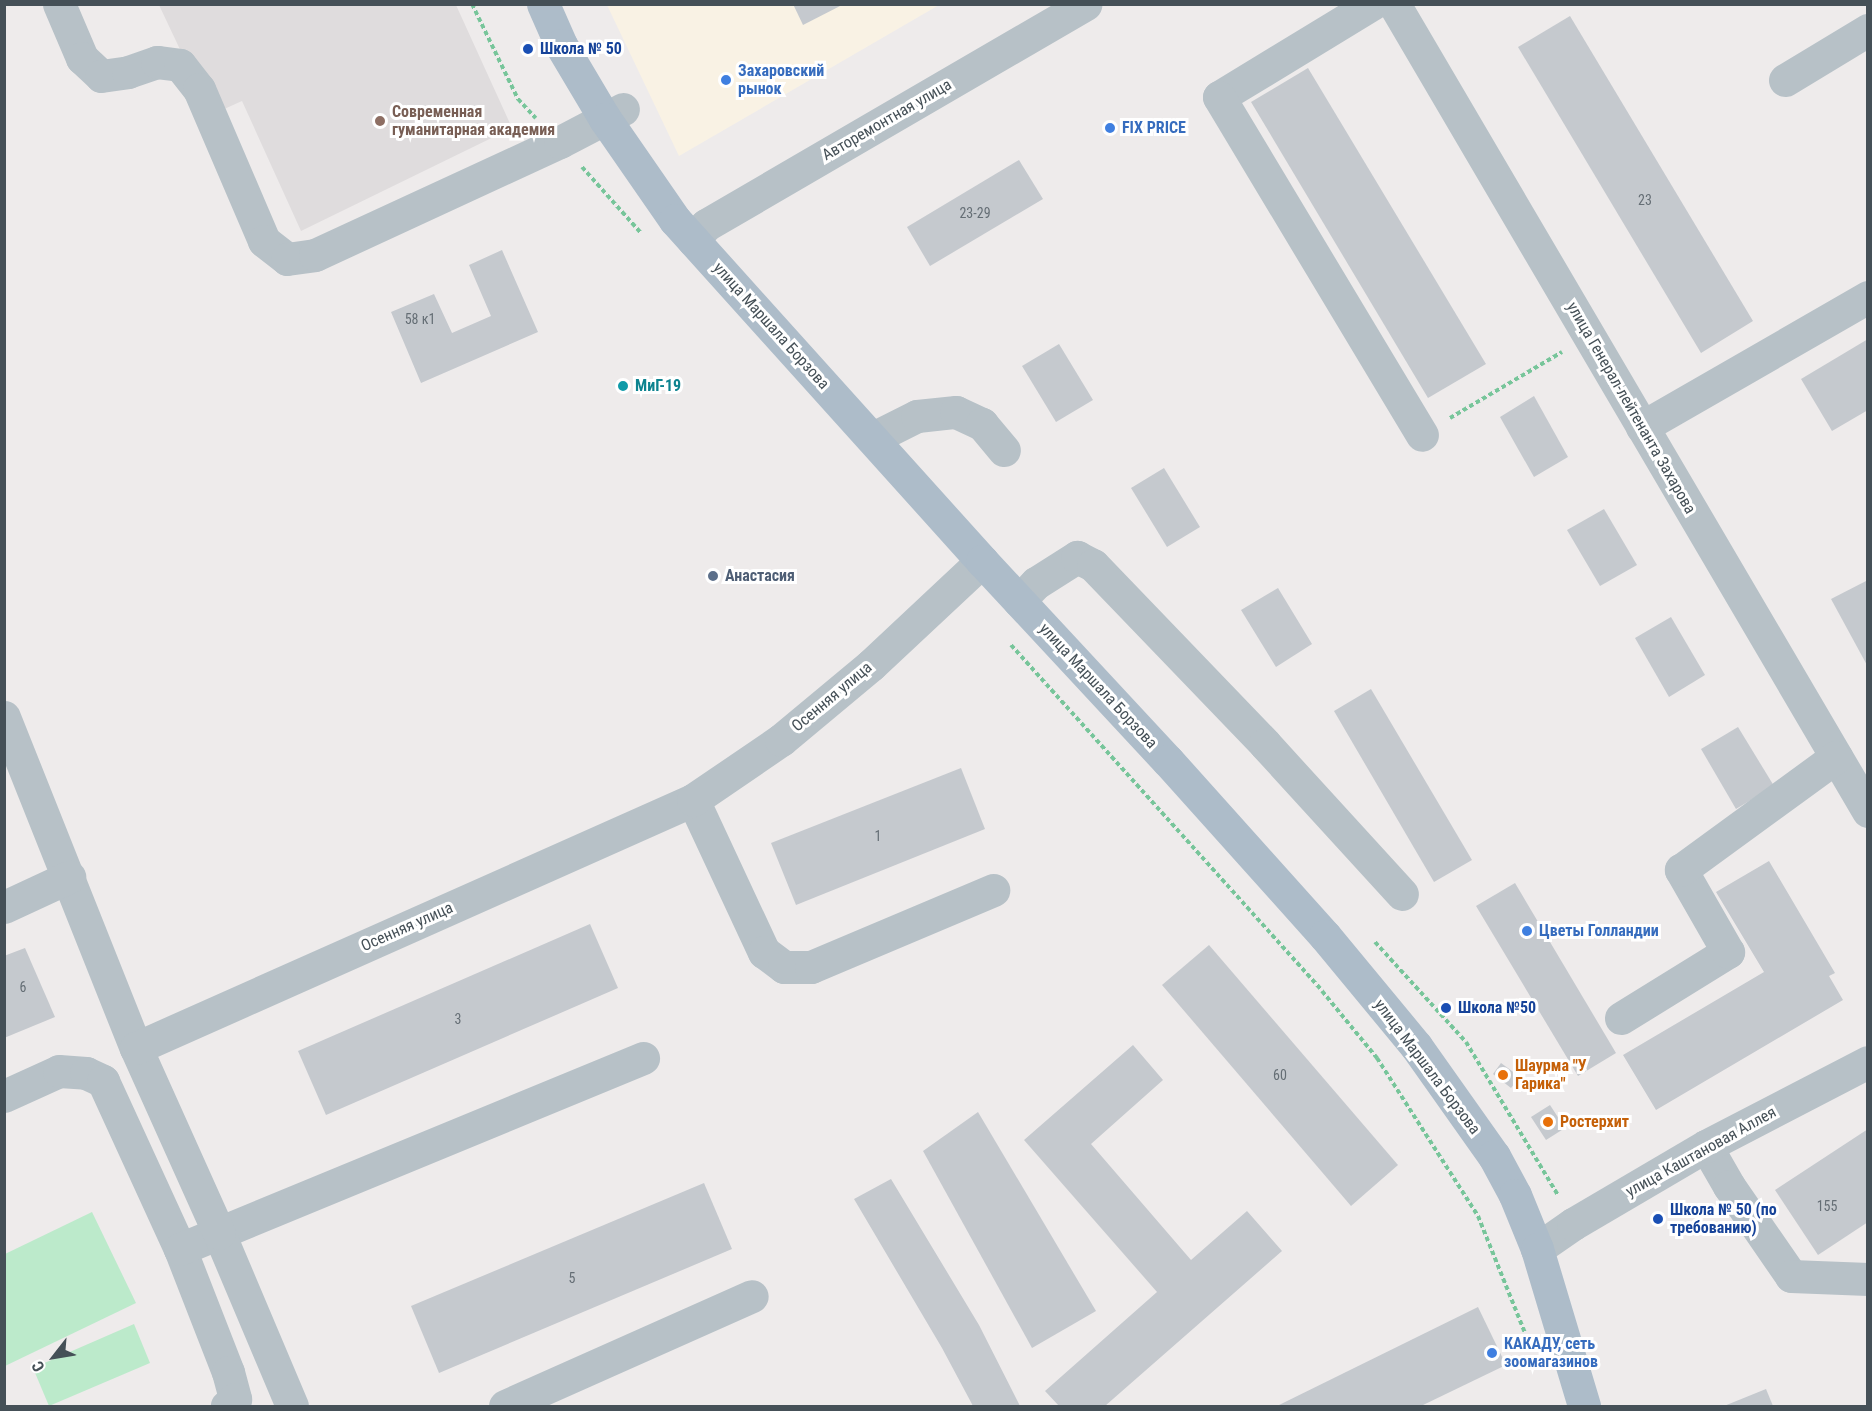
<!DOCTYPE html>
<meta charset="utf-8">
<style>
body{margin:0}
#map{position:relative;width:1872px;height:1411px;overflow:hidden;background:#eeebeb;font-family:"Roboto Condensed",sans-serif}
div>[style]{position:absolute}
[style*='--x']{left:calc(var(--x)*1px);top:calc(var(--y)*1px);width:calc(var(--w)*1px);rotate:calc(var(--a)*1deg)}
.commercial>*{inset:0;background:#f9f2e4}
.education>*{inset:0;background:#dfdcdd}
.green>*{inset:0;background:#bceacb}
.building>*{inset:0;background:#c5c9ce}
.path>*{height:4px;margin-top:-2px;transform-origin:0;background:repeating-linear-gradient(90deg,#77c59a 0 4.5px,transparent 0 7.5px)}
.minor>*{height:33px;margin:-16.5px;padding:0 16.5px;transform-origin:16.5px;border-radius:16.5px;background:#b7c1c7}
.major>*{height:33px;margin:-16.5px;padding:0 16.5px;transform-origin:16.5px;border-radius:16.5px;background:#adbcc9}
.dots>*{width:16px;height:16px;translate:-50% -50%;box-sizing:border-box;border:3px solid #fff;border-radius:50%}
span{translate:-50% -50%;white-space:nowrap;text-align:center;line-height:1.15;-webkit-text-stroke:6px #fff;paint-order:stroke}
.number-label{font-size:14px;color:#656e75}
.number-label span{-webkit-text-stroke-width:0}
.transit-label{font-size:16px;color:#164399;font-weight:700}
.left{translate:0 -50%;text-align:left}
.shop-label{font-size:16px;color:#366cbe;font-weight:700}
.education-label{font-size:16px;color:#785e54;font-weight:700}
.street-label{font-size:16px;color:#455057}
.culture-label{font-size:16px;color:#0d838f;font-weight:700}
.service-label{font-size:16px;color:#4e5e75;font-weight:700}
.food-label{font-size:16px;color:#c56008;font-weight:700}
.frame{position:absolute;inset:0;border:6px solid #455057;pointer-events:none}
.north{position:absolute;left:24px;top:1327px;width:60px;height:60px;-webkit-text-stroke:4px #fff;paint-order:stroke;rotate:239deg;font-size:16px;font-weight:700;line-height:24px;text-align:center;color:#455057}
.north::after{content:'';display:block;margin:auto;width:21px;height:27px;background:#455057;clip-path:polygon(50% 0,100% 100%,50% 72%,0 100%)}
</style>
<div id="map">
<div class="commercial">
<div style="clip-path:polygon(607px 5px,939px 5px,679px 156px)"></div>
</div>
<div class="education">
<div style="clip-path:polygon(159px 5px,456px 5px,512px 128px,301px 231px,242px 101px,211px 115px)"></div>
</div>
<div class="green">
<div style="clip-path:polygon(92px 1212px,136px 1303px,5px 1366px,5px 1254px)"></div>
<div style="clip-path:polygon(134px 1324px,150px 1363px,49px 1406px,33px 1368px)"></div>
</div>
<div class="building">
<div style="clip-path:polygon(793px 4px,844px 4px,803px 25px)"></div>
<div style="clip-path:polygon(1570px 16px,1753px 321px,1701px 353px,1518px 47px)"></div>
<div style="clip-path:polygon(1308px 68px,1486px 364px,1428px 398px,1251px 102px)"></div>
<div style="clip-path:polygon(1019px 160px,1043px 199px,930px 266px,907px 227px)"></div>
<div style="clip-path:polygon(502px 250px,538px 332px,421px 383px,391px 312px,434px 294px,452px 333px,491px 316px,469px 265px)"></div>
<div style="clip-path:polygon(1868px 339px,1868px 410px,1832px 431px,1801px 379px)"></div>
<div style="clip-path:polygon(1059px 344px,1093px 400px,1056px 422px,1022px 366px)"></div>
<div style="clip-path:polygon(1534px 396px,1568px 457px,1534px 477px,1500px 417px)"></div>
<div style="clip-path:polygon(1164px 468px,1200px 527px,1167px 547px,1131px 488px)"></div>
<div style="clip-path:polygon(1604px 509px,1637px 565px,1600px 586px,1567px 530px)"></div>
<div style="clip-path:polygon(1868px 580px,1868px 667px,1831px 599px)"></div>
<div style="clip-path:polygon(1278px 588px,1312px 644px,1276px 667px,1241px 610px)"></div>
<div style="clip-path:polygon(1671px 617px,1705px 675px,1669px 697px,1635px 638px)"></div>
<div style="clip-path:polygon(1371px 689px,1472px 860px,1434px 882px,1334px 711px)"></div>
<div style="clip-path:polygon(1738px 727px,1774px 786px,1736px 809px,1701px 749px)"></div>
<div style="clip-path:polygon(961px 768px,985px 829px,796px 905px,771px 843px)"></div>
<div style="clip-path:polygon(1769px 861px,1835px 973px,1829px 976px,1843px 1000px,1656px 1110px,1623px 1055px,1764px 972px,1716px 892px)"></div>
<div style="clip-path:polygon(1515px 883px,1616px 1053px,1578px 1076px,1476px 906px)"></div>
<div style="clip-path:polygon(590px 924px,618px 988px,326px 1115px,298px 1051px)"></div>
<div style="clip-path:polygon(1209px 945px,1398px 1165px,1351px 1206px,1162px 985px)"></div>
<div style="clip-path:polygon(25px 948px,55px 1017px,4px 1038px,4px 956px)"></div>
<div style="clip-path:polygon(1133px 1045px,1163px 1080px,1091px 1144px,1191px 1260px,1247px 1211px,1282px 1251px,1105px 1406px,1059px 1406px,1045px 1391px,1157px 1292px,1024px 1140px)"></div>
<div style="clip-path:polygon(1501px 1063px,1520px 1077px,1511px 1088px,1493px 1074px)"></div>
<div style="clip-path:polygon(1550px 1105px,1565px 1128px,1546px 1140px,1531px 1117px)"></div>
<div style="clip-path:polygon(978px 1112px,1096px 1311px,1032px 1348px,923px 1151px)"></div>
<div style="clip-path:polygon(1868px 1129px,1868px 1222px,1818px 1255px,1775px 1190px)"></div>
<div style="clip-path:polygon(891px 1179px,979px 1325px,1020px 1406px,973px 1406px,942px 1348px,854px 1199px)"></div>
<div style="clip-path:polygon(704px 1183px,732px 1249px,439px 1373px,411px 1306px)"></div>
<div style="clip-path:polygon(1478px 1307px,1506px 1365px,1421px 1406px,1277px 1406px)"></div>
<div style="clip-path:polygon(1766px 1389px,1773px 1406px,1724px 1406px)"></div>
</div>
<div class="path">
<div style="--x:472;--y:4;--w:106;--a:64.2"></div>
<div style="--x:518;--y:99;--w:26;--a:47"></div>
<div style="--x:582;--y:167;--w:89;--a:48.2"></div>
<div style="--x:1450;--y:418;--w:130;--a:-30.5"></div>
<div style="--x:1011;--y:645;--w:465;--a:48"></div>
<div style="--x:1322;--y:991;--w:87;--a:50.6"></div>
<div style="--x:1377;--y:1058;--w:188;--a:57.4"></div>
<div style="--x:1478;--y:1216;--w:126;--a:68.1"></div>
<div style="--x:1375;--y:942;--w:135;--a:47.7"></div>
<div style="--x:1466;--y:1042;--w:179;--a:59"></div>
</div>
<div class="minor">
<div style="--x:59;--y:4;--w:59;--a:66.9"></div>
<div style="--x:82;--y:58;--w:26;--a:43"></div>
<div style="--x:101;--y:76;--w:27;--a:-8"></div>
<div style="--x:128;--y:72;--w:31;--a:-19"></div>
<div style="--x:157;--y:62;--w:23;--a:7"></div>
<div style="--x:180;--y:65;--w:31;--a:52"></div>
<div style="--x:199;--y:89;--w:165;--a:66.8"></div>
<div style="--x:264;--y:241;--w:29;--a:38"></div>
<div style="--x:287;--y:259;--w:28;--a:-8"></div>
<div style="--x:315;--y:255;--w:270;--a:-24.8"></div>
<div style="--x:560;--y:142;--w:71;--a:-27.6"></div>
<div style="--x:1372;--y:4;--w:179;--a:148.7"></div>
<div style="--x:1219;--y:97;--w:394;--a:59"></div>
<div style="--x:1394;--y:4;--w:936;--a:59.57"></div>
<div style="--x:1785;--y:80;--w:97;--a:-31.1"></div>
<div style="--x:693;--y:240;--w:20;--a:-49"></div>
<div style="--x:706;--y:225;--w:439;--a:-30.2"></div>
<div style="--x:1642;--y:427;--w:261;--a:-29.9"></div>
<div style="--x:873;--y:438;--w:49;--a:-26.6"></div>
<div style="--x:917;--y:416;--w:39;--a:-6"></div>
<div style="--x:956;--y:412;--w:29;--a:25"></div>
<div style="--x:982;--y:424;--w:34;--a:50"></div>
<div style="--x:1019;--y:601;--w:25;--a:-47"></div>
<div style="--x:1036;--y:583;--w:49;--a:-32.4"></div>
<div style="--x:1077;--y:557;--w:18;--a:27"></div>
<div style="--x:1093;--y:565;--w:248;--a:46.1"></div>
<div style="--x:1265;--y:744;--w:203;--a:47.6"></div>
<div style="--x:4;--y:717;--w:356;--a:68.3"></div>
<div style="--x:693;--y:800;--w:168;--a:65"></div>
<div style="--x:764;--y:952;--w:25;--a:37"></div>
<div style="--x:784;--y:967;--w:27;--a:0"></div>
<div style="--x:811;--y:967;--w:198;--a:-22.9"></div>
<div style="--x:4;--y:907;--w:72;--a:-24.8"></div>
<div style="--x:1621;--y:1018;--w:126;--a:-31.7"></div>
<div style="--x:1728;--y:952;--w:95;--a:-119.8"></div>
<div style="--x:1681;--y:870;--w:192;--a:-36.1"></div>
<div style="--x:4;--y:1096;--w:60;--a:-24.4"></div>
<div style="--x:59;--y:1071;--w:27;--a:4"></div>
<div style="--x:86;--y:1073;--w:19;--a:25"></div>
<div style="--x:103;--y:1081;--w:185;--a:65.4"></div>
<div style="--x:180;--y:1249;--w:132;--a:68.7"></div>
<div style="--x:228;--y:1372;--w:28;--a:75"></div>
<div style="--x:235;--y:1399;--w:11;--a:139"></div>
<div style="--x:1706;--y:1146;--w:46;--a:60.1"></div>
<div style="--x:1729;--y:1186;--w:109;--a:55.4"></div>
<div style="--x:1791;--y:1276;--w:77;--a:2.2"></div>
<div style="--x:180;--y:1249;--w:501;--a:-22.42"></div>
<div style="--x:1537;--y:1249;--w:44;--a:-34.8"></div>
<div style="--x:1573;--y:1224;--w:154;--a:-30.4"></div>
<div style="--x:1706;--y:1146;--w:182;--a:-27.4"></div>
<div style="--x:292;--y:1406;--w:188;--a:-112.9"></div>
<div style="--x:219;--y:1233;--w:203;--a:-114.2"></div>
<div style="--x:136;--y:1048;--w:610;--a:-24"></div>
<div style="--x:693;--y:800;--w:107;--a:-34.3"></div>
<div style="--x:781;--y:740;--w:117;--a:-39.8"></div>
<div style="--x:871;--y:665;--w:152;--a:-43.1"></div>
<div style="--x:505;--y:1406;--w:270;--a:-24"></div>
</div>
<div class="major">
<div style="--x:543;--y:4;--w:45;--a:66.3"></div>
<div style="--x:561;--y:45;--w:86;--a:59.3"></div>
<div style="--x:605;--y:119;--w:123;--a:55.3"></div>
<div style="--x:675;--y:220;--w:459;--a:48"></div>
<div style="--x:982;--y:561;--w:273;--a:47.1"></div>
<div style="--x:1168;--y:761;--w:235;--a:48.1"></div>
<div style="--x:1325;--y:936;--w:143;--a:50.4"></div>
<div style="--x:1416;--y:1046;--w:135;--a:54.7"></div>
<div style="--x:1494;--y:1156;--w:44;--a:61.7"></div>
<div style="--x:1515;--y:1195;--w:58;--a:67.8"></div>
<div style="--x:1537;--y:1249;--w:164;--a:73.3"></div>
</div>
<div class="dots">
<div style="left:528px;top:49px;background:#1a4fb4"></div>
<div style="left:726px;top:80px;background:#3f7fe0"></div>
<div style="left:380px;top:121px;background:#8d6e63"></div>
<div style="left:1110px;top:128px;background:#3f7fe0"></div>
<div style="left:623px;top:386px;background:#0f9aa8"></div>
<div style="left:713px;top:576px;background:#5c6f8a"></div>
<div style="left:1527px;top:931px;background:#3f7fe0"></div>
<div style="left:1446px;top:1008px;background:#1a4fb4"></div>
<div style="left:1503px;top:1075px;background:#e8710a"></div>
<div style="left:1548px;top:1122px;background:#e8710a"></div>
<div style="left:1658px;top:1219px;background:#1a4fb4"></div>
<div style="left:1492px;top:1353px;background:#3f7fe0"></div>
</div>
<div class="number-label">
<span style="left:1645px;top:200px">23</span>
<span style="left:975px;top:213px">23-29</span>
<span style="left:420px;top:319px">58 к1</span>
<span style="left:878px;top:836px">1</span>
<span style="left:23px;top:987px">6</span>
<span style="left:458px;top:1019px">3</span>
<span style="left:1280px;top:1075px">60</span>
<span style="left:1827px;top:1206px">155</span>
<span style="left:572px;top:1278px">5</span>
</div>
<div class="transit-label">
<span class="left" style="left:540px;top:49px">Школа № 50</span>
<span class="left" style="left:1458px;top:1008px">Школа №50</span>
<span class="left" style="left:1670px;top:1219px">Школа № 50 (по<br>требованию)</span>
</div>
<div class="shop-label">
<span class="left" style="left:738px;top:80px">Захаровский<br>рынок</span>
<span class="left" style="left:1122px;top:128px">FIX PRICE</span>
<span class="left" style="left:1539px;top:931px">Цветы Голландии</span>
<span class="left" style="left:1504px;top:1353px">КАКАДУ, сеть<br>зоомагазинов</span>
</div>
<div class="education-label">
<span class="left" style="left:392px;top:121px">Современная<br>гуманитарная академия</span>
</div>
<div class="street-label">
<span style="left:887px;top:120px;rotate:-30deg">Авторемонтная улица</span>
<span style="left:771px;top:326px;rotate:48deg">улица Маршала Борзова</span>
<span style="left:1631px;top:408px;rotate:60deg">улица Генерал-лейтенанта Захарова</span>
<span style="left:1098px;top:686px;rotate:47deg">улица Маршала Борзова</span>
<span style="left:832px;top:697px;rotate:-40deg">Осенняя улица</span>
<span style="left:407px;top:927px;rotate:-24deg">Осенняя улица</span>
<span style="left:1427px;top:1067px;rotate:53deg">улица Маршала Борзова</span>
<span style="left:1701px;top:1152px;rotate:-29deg">улица Каштановая Аллея</span>
</div>
<div class="culture-label">
<span class="left" style="left:635px;top:386px">МиГ-19</span>
</div>
<div class="service-label">
<span class="left" style="left:725px;top:576px">Анастасия</span>
</div>
<div class="food-label">
<span class="left" style="left:1515px;top:1075px">Шаурма "У<br>Гарика"</span>
<span class="left" style="left:1560px;top:1122px">Ростерхит</span>
</div>
<div class="frame"></div>
<div class="north">С</div>
</div>
